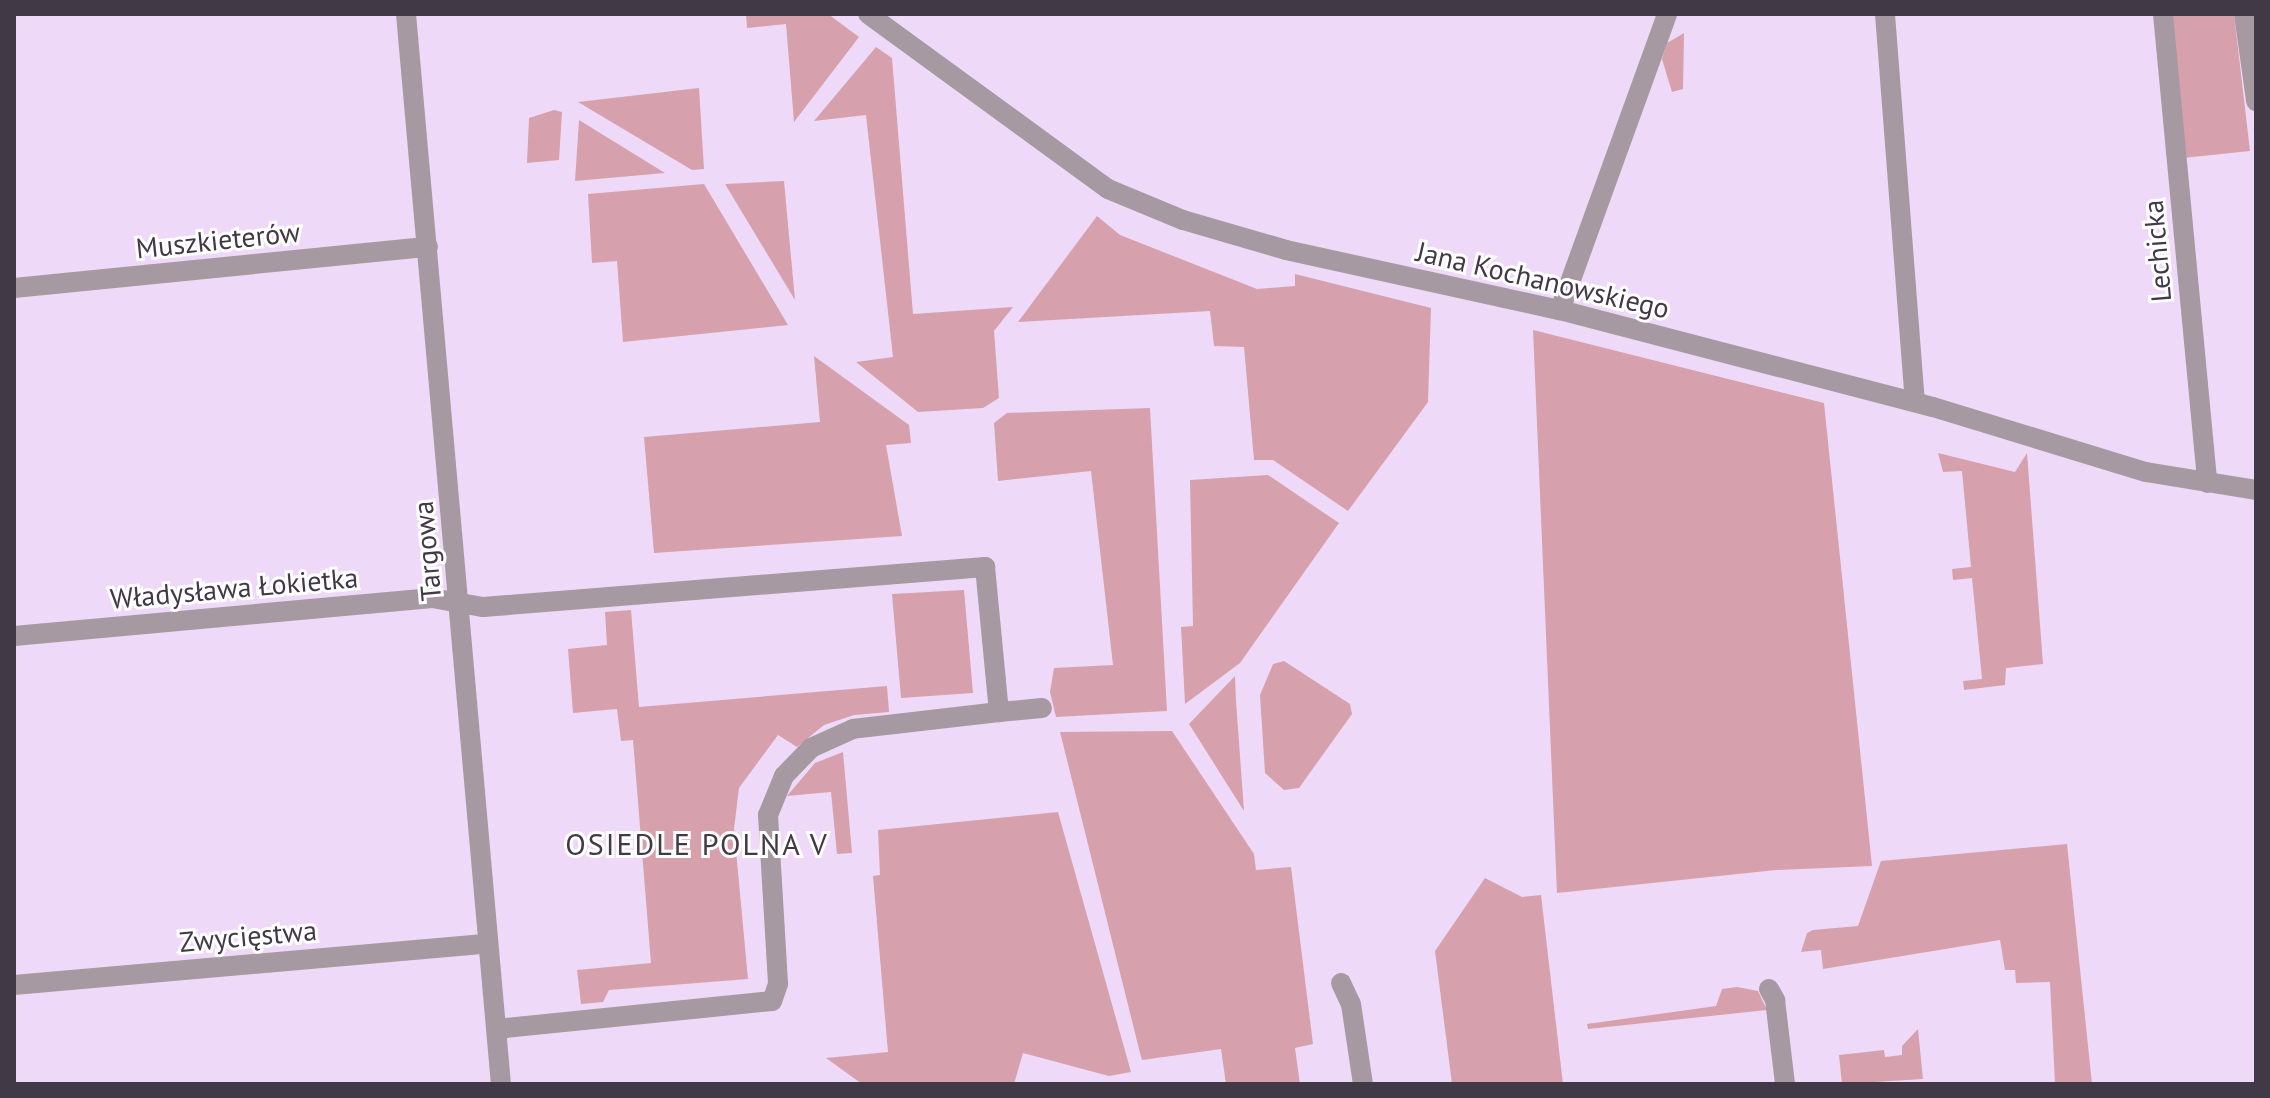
<!DOCTYPE html>
<meta charset="utf-8">
<style>
body{margin:0}
#map{position:relative;width:2270px;height:1098px;overflow:hidden;background:#eedaf8;font-family:"PT Sans",sans-serif}
div>[style]{position:absolute}
[style*='--x']{left:calc(var(--x)*1px);top:calc(var(--y)*1px);width:calc(var(--w)*1px);rotate:calc(var(--a)*1deg)}
.green>*{inset:0;background:#d6a1ac}
.street>*{height:20px;margin:-10px;padding:0 10px;transform-origin:10px;border-radius:10px;background:#a799a1}
span{translate:-50% -50%;white-space:nowrap;text-align:center;line-height:1.15;-webkit-text-stroke:6px #fff;paint-order:stroke}
.street-label{font-size:28px;color:#413945}
.neighbourhood-label{font-size:30px;color:#413945;letter-spacing:2px}
.frame{position:absolute;inset:0;border:16px solid #413945;pointer-events:none}
</style>
<div id="map">
<div class="green">
<div style="clip-path:polygon(746px 14px,828px 14px,859px 37px,794px 122px,786px 24px,747px 28px)"></div>
<div style="clip-path:polygon(2169px 14px,2234px 14px,2250px 151px,2183px 158px)"></div>
<div style="clip-path:polygon(1684px 33px,1683px 89px,1672px 92px,1662px 59px,1667px 43px)"></div>
<div style="clip-path:polygon(876px 47px,892px 58px,913px 314px,1013px 307px,994px 331px,999px 398px,983px 408px,918px 412px,856px 362px,893px 357px,866px 115px,814px 121px)"></div>
<div style="clip-path:polygon(699px 88px,704px 169px,692px 170px,578px 102px)"></div>
<div style="clip-path:polygon(554px 110px,562px 112px,559px 160px,527px 163px,529px 118px)"></div>
<div style="clip-path:polygon(579px 120px,665px 173px,575px 181px)"></div>
<div style="clip-path:polygon(784px 181px,795px 300px,725px 184px)"></div>
<div style="clip-path:polygon(704px 184px,788px 325px,623px 342px,617px 261px,592px 263px,588px 194px)"></div>
<div style="clip-path:polygon(1097px 216px,1120px 235px,1257px 289px,1295px 286px,1295px 274px,1431px 308px,1428px 402px,1348px 511px,1273px 460px,1254px 460px,1244px 347px,1214px 346px,1210px 311px,1018px 322px)"></div>
<div style="clip-path:polygon(1533px 330px,1824px 403px,1872px 866px,1776px 870px,1557px 893px)"></div>
<div style="clip-path:polygon(814px 356px,909px 425px,911px 443px,886px 445px,902px 536px,654px 553px,644px 437px,820px 422px)"></div>
<div style="clip-path:polygon(1150px 408px,1167px 711px,1056px 717px,1050px 692px,1054px 668px,1113px 665px,1091px 471px,998px 481px,994px 423px,1007px 413px)"></div>
<div style="clip-path:polygon(1938px 453px,2015px 472px,2027px 453px,2043px 664px,2006px 668px,2005px 685px,1964px 690px,1963px 681px,1982px 679px,1972px 578px,1953px 580px,1952px 569px,1971px 567px,1962px 471px,1943px 472px)"></div>
<div style="clip-path:polygon(1268px 475px,1339px 523px,1240px 663px,1185px 704px,1181px 627px,1193px 626px,1190px 480px)"></div>
<div style="clip-path:polygon(964px 590px,973px 693px,901px 698px,892px 594px)"></div>
<div style="clip-path:polygon(631px 610px,639px 707px,887px 686px,889px 712px,854px 715px,824px 725px,797px 747px,778px 735px,739px 788px,734px 829px,748px 979px,609px 990px,603px 1002px,581px 1004px,577px 970px,651px 963px,633px 740px,621px 741px,617px 709px,573px 713px,568px 649px,607px 645px,605px 612px)"></div>
<div style="clip-path:polygon(1284px 661px,1350px 704px,1352px 714px,1299px 788px,1284px 790px,1265px 773px,1260px 695px,1273px 664px)"></div>
<div style="clip-path:polygon(1235px 676px,1236px 701px,1244px 811px,1189px 724px)"></div>
<div style="clip-path:polygon(1172px 731px,1254px 854px,1256px 870px,1291px 867px,1313px 1044px,1295px 1048px,1300px 1084px,1226px 1084px,1221px 1049px,1142px 1060px,1140px 1053px,1060px 732px)"></div>
<div style="clip-path:polygon(843px 752px,852px 853px,837px 854px,831px 792px,787px 796px,815px 763px)"></div>
<div style="clip-path:polygon(1058px 812px,1131px 1072px,1109px 1076px,1023px 1053px,1014px 1084px,862px 1084px,826px 1058px,888px 1052px,873px 876px,880px 875px,878px 830px)"></div>
<div style="clip-path:polygon(2067px 844px,2092px 1084px,2055px 1084px,2050px 982px,2016px 983px,2015px 970px,2005px 970px,2000px 940px,1823px 969px,1821px 950px,1801px 952px,1807px 933px,1813px 930px,1858px 926px,1881px 861px)"></div>
<div style="clip-path:polygon(1485px 878px,1522px 897px,1541px 895px,1563px 1084px,1452px 1084px,1435px 951px)"></div>
<div style="clip-path:polygon(1737px 987px,1758px 991px,1767px 1010px,1588px 1029px,1587px 1024px,1716px 1006px,1722px 989px)"></div>
<div style="clip-path:polygon(1918px 1029px,1923px 1079px,1842px 1084px,1839px 1055px,1884px 1050px,1885px 1057px,1902px 1055px,1902px 1046px)"></div>
</div>
<div class="street">
<div style="--x:406;--y:14;--w:1074;--a:84.93"></div>
<div style="--x:868;--y:14;--w:297;--a:36.1"></div>
<div style="--x:1108;--y:189;--w:81;--a:22.5"></div>
<div style="--x:1183;--y:220;--w:107;--a:16.2"></div>
<div style="--x:1286;--y:250;--w:280;--a:12.4"></div>
<div style="--x:1560;--y:310;--w:385;--a:14.6"></div>
<div style="--x:1933;--y:407;--w:223;--a:17"></div>
<div style="--x:2146;--y:472;--w:111;--a:9.3"></div>
<div style="--x:1885;--y:14;--w:389;--a:85.6"></div>
<div style="--x:2163;--y:14;--w:471;--a:84.6"></div>
<div style="--x:2244;--y:14;--w:88;--a:82.1"></div>
<div style="--x:14;--y:288;--w:416;--a:-5.7"></div>
<div style="--x:1560;--y:310;--w:315;--a:-70.1"></div>
<div style="--x:14;--y:636;--w:420;--a:-5.2"></div>
<div style="--x:432;--y:598;--w:52;--a:10"></div>
<div style="--x:483;--y:607;--w:504;--a:-4.56"></div>
<div style="--x:985;--y:567;--w:146;--a:84.5"></div>
<div style="--x:999;--y:712;--w:147;--a:173.4"></div>
<div style="--x:853;--y:729;--w:46;--a:155.7"></div>
<div style="--x:811;--y:748;--w:39;--a:134"></div>
<div style="--x:784;--y:776;--w:42;--a:112.3"></div>
<div style="--x:768;--y:815;--w:169;--a:86.6"></div>
<div style="--x:778;--y:984;--w:18;--a:109"></div>
<div style="--x:772;--y:1001;--w:277;--a:174.2"></div>
<div style="--x:999;--y:712;--w:43;--a:-5.3"></div>
<div style="--x:1341;--y:983;--w:23;--a:65"></div>
<div style="--x:1351;--y:1004;--w:81;--a:81.5"></div>
<div style="--x:14;--y:985;--w:475;--a:-5"></div>
<div style="--x:1769;--y:989;--w:13;--a:61"></div>
<div style="--x:1775;--y:1000;--w:85;--a:83.2"></div>
</div>
<div class="street-label">
<span style="left:218px;top:240px;rotate:-6deg">Muszkieterów</span>
<span style="left:2157px;top:251px;rotate:-95deg">Lechicka</span>
<span style="left:1543px;top:280px;rotate:13deg">Jana Kochanowskiego</span>
<span style="left:427px;top:551px;rotate:-95deg">Targowa</span>
<span style="left:234px;top:588px;rotate:-5deg">Władysława Łokietka</span>
<span style="left:248px;top:936px;rotate:-5deg">Zwycięstwa</span>
</div>
<div class="neighbourhood-label">
<span style="left:697px;top:844px">OSIEDLE POLNA V</span>
</div>
<div class="frame"></div>
</div>
